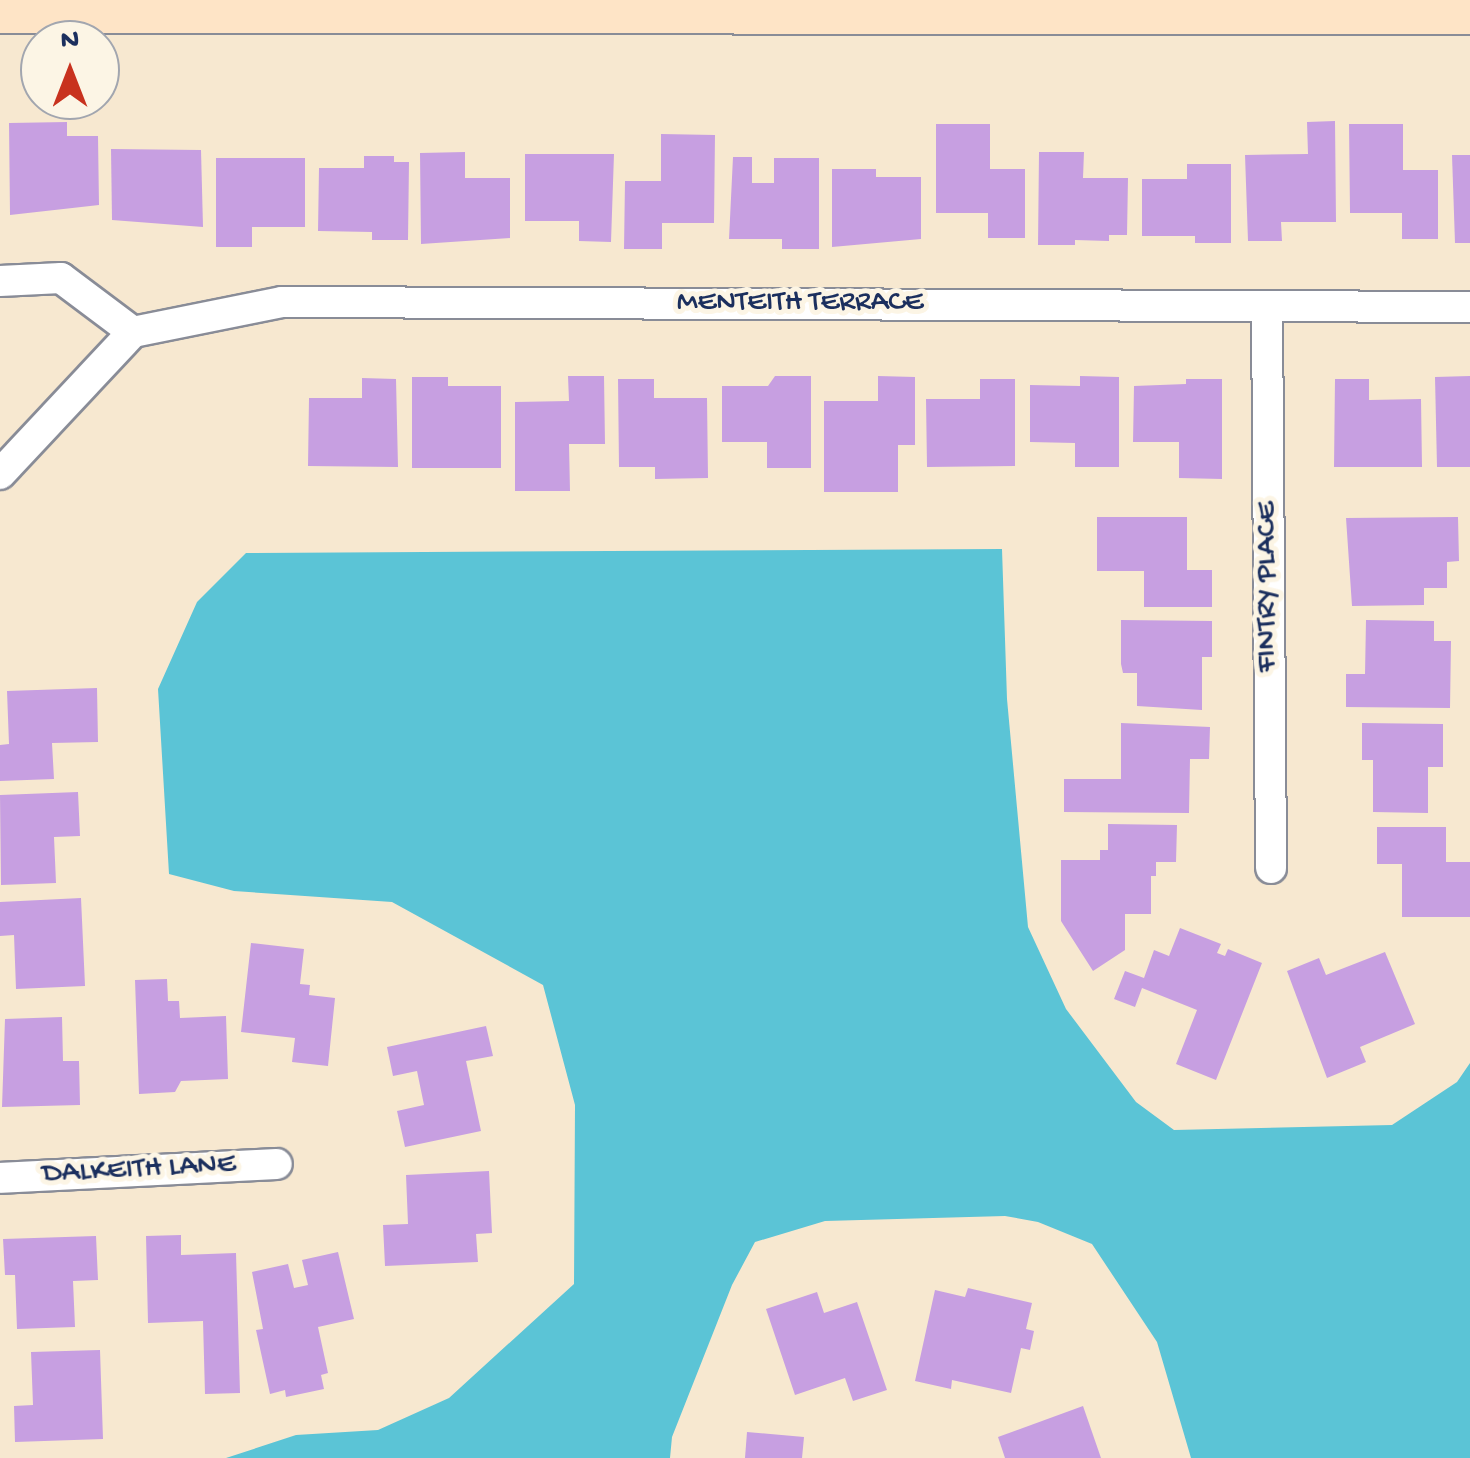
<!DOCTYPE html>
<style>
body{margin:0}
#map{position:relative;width:1470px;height:1458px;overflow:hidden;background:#f7e8d0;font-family:"Gochi Hand",sans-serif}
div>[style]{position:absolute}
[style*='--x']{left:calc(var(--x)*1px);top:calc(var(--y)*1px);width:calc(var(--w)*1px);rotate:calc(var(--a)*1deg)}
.water>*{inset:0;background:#5bc4d6}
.building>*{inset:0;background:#c79fe1}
.roads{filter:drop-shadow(2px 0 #898c97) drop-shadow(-2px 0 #898c97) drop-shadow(0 2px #898c97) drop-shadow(0 -2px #898c97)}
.minor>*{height:30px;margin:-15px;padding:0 15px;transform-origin:15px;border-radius:15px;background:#fff}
.secondary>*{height:42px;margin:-21px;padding:0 21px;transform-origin:21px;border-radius:21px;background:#fee4c6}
span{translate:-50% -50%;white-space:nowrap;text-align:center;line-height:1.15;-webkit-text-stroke:10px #fcf5e5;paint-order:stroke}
.street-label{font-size:30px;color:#1b2f5e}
.north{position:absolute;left:20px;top:20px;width:100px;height:100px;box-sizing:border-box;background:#fcf5e5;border:2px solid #a2a6af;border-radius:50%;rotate:0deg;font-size:28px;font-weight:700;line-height:40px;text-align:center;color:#1b2f5e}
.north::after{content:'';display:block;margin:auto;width:35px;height:45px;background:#c8321e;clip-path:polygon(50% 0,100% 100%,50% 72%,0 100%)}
</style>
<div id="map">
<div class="water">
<div style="clip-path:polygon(1002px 549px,1007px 699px,1028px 927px,1066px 1009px,1136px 1102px,1174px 1130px,1392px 1125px,1457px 1082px,1470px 1063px,1470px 1458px,1191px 1458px,1157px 1342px,1092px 1244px,1038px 1222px,1005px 1216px,825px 1221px,755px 1242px,732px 1285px,672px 1437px,670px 1458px,226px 1458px,296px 1435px,378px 1430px,449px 1398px,574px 1284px,575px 1105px,543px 985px,392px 902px,234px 891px,169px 874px,158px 689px,197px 602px,246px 553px)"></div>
</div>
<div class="building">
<div style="clip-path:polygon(1335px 121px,1336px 222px,1281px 222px,1282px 241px,1248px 241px,1245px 155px,1308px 154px,1307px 122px)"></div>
<div style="clip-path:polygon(67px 122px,67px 136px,98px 136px,99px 205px,10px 215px,9px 123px)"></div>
<div style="clip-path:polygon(936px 124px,990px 124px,990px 169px,1025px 169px,1025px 238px,988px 238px,988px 213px,936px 213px)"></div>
<div style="clip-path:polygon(1349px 124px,1403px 124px,1403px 170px,1438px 170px,1438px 239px,1402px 239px,1402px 213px,1350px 213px)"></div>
<div style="clip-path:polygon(661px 134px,715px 135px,714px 223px,662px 223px,662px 249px,624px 249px,625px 181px,661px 181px)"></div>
<div style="clip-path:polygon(111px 149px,201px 150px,203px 227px,112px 220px)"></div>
<div style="clip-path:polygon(465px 152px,465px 178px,510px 178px,510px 238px,421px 244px,420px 153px)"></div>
<div style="clip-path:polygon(1039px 152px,1084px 152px,1083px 178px,1128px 178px,1127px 235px,1109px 235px,1109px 241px,1075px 240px,1075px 245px,1038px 245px)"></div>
<div style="clip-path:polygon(525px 154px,614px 154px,611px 242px,579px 241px,579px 221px,525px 221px)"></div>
<div style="clip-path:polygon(1452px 155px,1470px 155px,1470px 243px,1455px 243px)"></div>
<div style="clip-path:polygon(364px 156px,394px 156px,394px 162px,409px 162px,408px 240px,372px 240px,372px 232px,318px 231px,319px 168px,364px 168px)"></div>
<div style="clip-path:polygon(733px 157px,752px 157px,752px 183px,774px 183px,774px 158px,819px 158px,819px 249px,782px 249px,782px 239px,729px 239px)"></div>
<div style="clip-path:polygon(216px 158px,305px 158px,305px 227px,252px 227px,252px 247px,216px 247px)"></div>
<div style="clip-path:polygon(1187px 164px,1231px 164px,1231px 243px,1195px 243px,1195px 236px,1142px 236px,1142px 179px,1187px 179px)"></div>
<div style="clip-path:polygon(832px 169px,876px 169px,876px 177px,921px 177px,921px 239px,832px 247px)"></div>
<div style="clip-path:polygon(568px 376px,604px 376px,605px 444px,569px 444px,570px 491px,515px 491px,515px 402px,569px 401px)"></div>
<div style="clip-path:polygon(775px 376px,811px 376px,811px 468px,767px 468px,767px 442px,722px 442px,722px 386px,768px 386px)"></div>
<div style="clip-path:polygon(878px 376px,915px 377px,915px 445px,898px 445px,898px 492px,824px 492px,824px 401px,878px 401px)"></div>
<div style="clip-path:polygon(1080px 376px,1119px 377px,1119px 467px,1075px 467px,1075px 443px,1030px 442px,1030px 385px,1080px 386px)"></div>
<div style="clip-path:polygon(1470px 376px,1470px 467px,1437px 467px,1435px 377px)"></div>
<div style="clip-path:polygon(412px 377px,448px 377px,448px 386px,501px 386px,501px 468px,412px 468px)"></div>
<div style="clip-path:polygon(362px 378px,396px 379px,398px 467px,308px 466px,309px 398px,362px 398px)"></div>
<div style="clip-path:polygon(618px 379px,654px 379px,654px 398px,707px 398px,708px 478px,655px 479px,655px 467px,619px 467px)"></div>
<div style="clip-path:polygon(980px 379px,1015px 379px,1015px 466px,927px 467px,926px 399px,980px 399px)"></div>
<div style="clip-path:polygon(1186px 379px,1222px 379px,1222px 479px,1179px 478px,1179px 442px,1133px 442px,1134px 386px,1186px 384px)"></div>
<div style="clip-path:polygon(1335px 379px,1369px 379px,1369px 400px,1421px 399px,1422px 467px,1334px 467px)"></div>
<div style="clip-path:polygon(1097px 517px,1187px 517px,1187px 570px,1212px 570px,1212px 607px,1144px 607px,1144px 571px,1097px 571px)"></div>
<div style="clip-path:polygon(1458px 517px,1459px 561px,1447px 562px,1447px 588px,1424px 588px,1424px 605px,1352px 606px,1346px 518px)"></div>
<div style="clip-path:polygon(1121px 620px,1212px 621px,1212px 657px,1202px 657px,1202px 710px,1137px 706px,1137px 673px,1123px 673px,1121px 664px)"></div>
<div style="clip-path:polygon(1366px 620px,1434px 621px,1434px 641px,1451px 641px,1450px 708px,1346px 707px,1346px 674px,1365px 674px)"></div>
<div style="clip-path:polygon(97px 688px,98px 742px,52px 743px,54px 779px,0 781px,0 745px,9px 744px,7px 691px)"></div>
<div style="clip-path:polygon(1121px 723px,1210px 727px,1209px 759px,1190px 759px,1189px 813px,1064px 812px,1064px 779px,1121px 779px)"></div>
<div style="clip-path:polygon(1362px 723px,1443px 724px,1443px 767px,1428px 767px,1428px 813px,1373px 812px,1373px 760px,1362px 760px)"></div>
<div style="clip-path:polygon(78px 792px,80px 836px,54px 837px,56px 883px,1px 885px,0 795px)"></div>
<div style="clip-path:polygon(1108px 824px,1177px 825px,1176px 862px,1156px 862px,1156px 876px,1151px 876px,1151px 914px,1125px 914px,1125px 950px,1093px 971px,1061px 921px,1061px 860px,1100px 860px,1100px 850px,1108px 850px)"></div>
<div style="clip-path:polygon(1377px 827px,1446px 827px,1446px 862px,1470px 862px,1470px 917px,1402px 917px,1402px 864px,1377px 864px)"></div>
<div style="clip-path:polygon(81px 898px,85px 986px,16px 989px,14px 935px,0 936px,0 902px)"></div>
<div style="clip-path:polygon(1180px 928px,1221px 944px,1217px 953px,1225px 956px,1228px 949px,1262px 963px,1216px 1080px,1176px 1064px,1197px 1010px,1142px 988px,1135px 1007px,1114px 999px,1125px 971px,1144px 978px,1154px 950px,1169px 956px)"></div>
<div style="clip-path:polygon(251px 943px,304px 949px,300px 984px,310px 985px,309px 995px,335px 998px,328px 1066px,292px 1062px,295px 1038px,241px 1032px)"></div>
<div style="clip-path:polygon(1385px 952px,1415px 1024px,1360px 1047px,1366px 1062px,1327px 1078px,1287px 971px,1319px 958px,1326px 975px)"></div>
<div style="clip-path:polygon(167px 979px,168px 1001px,179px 1001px,180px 1018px,226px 1016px,228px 1079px,181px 1081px,175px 1092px,139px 1094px,135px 980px)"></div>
<div style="clip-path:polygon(62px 1017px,63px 1061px,79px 1061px,80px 1105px,2px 1107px,5px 1019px)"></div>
<div style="clip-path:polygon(486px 1026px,493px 1056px,466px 1061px,481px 1131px,405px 1147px,397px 1111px,424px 1105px,417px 1071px,393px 1076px,387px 1047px)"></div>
<div style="clip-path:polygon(489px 1171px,492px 1233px,476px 1234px,478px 1262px,385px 1266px,383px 1225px,408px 1224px,406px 1175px)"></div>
<div style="clip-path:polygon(181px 1235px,181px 1255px,236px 1253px,240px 1393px,205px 1394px,203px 1321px,148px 1323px,146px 1236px)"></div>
<div style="clip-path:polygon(96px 1236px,98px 1280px,73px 1281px,75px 1327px,17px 1329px,15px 1275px,5px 1275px,3px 1239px)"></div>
<div style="clip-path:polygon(338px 1252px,354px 1319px,318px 1327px,328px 1373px,321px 1375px,324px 1389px,286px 1397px,285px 1390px,270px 1394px,256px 1330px,263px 1329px,252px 1272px,288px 1264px,294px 1288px,308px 1285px,302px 1260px)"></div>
<div style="clip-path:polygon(968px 1288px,1032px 1303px,1026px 1329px,1034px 1331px,1030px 1350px,1021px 1348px,1011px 1393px,952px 1380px,951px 1389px,915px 1381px,935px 1290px,965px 1297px)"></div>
<div style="clip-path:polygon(817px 1292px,824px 1313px,857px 1302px,887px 1390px,853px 1401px,845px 1378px,795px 1395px,766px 1309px)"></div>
<div style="clip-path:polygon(100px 1350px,103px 1439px,15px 1442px,14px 1406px,33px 1405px,31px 1352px)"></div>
<div style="clip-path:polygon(1083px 1406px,1101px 1458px,1005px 1458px,998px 1437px)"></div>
<div style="clip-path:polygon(747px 1432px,804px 1437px,802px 1458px,745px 1458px)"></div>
</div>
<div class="roads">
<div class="minor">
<div style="--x:0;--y:281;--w:61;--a:-2.8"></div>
<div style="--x:61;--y:278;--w:90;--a:36.9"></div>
<div style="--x:1267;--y:307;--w:561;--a:89.59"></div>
<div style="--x:133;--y:332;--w:152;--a:-11.4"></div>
<div style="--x:282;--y:302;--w:1188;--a:0.24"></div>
<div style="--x:0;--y:474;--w:195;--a:-46.9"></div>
<div style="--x:0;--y:1178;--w:277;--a:-2.9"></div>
</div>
<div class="secondary">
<div style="--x:0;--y:12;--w:1470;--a:0.04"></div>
</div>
</div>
<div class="street-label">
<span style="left:800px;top:304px">MENTEITH TERRACE</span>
<span style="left:1269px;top:587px;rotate:-90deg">FINTRY PLACE</span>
<span style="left:139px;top:1171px;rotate:-3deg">DALKEITH LANE</span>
</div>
<div class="north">N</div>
</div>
